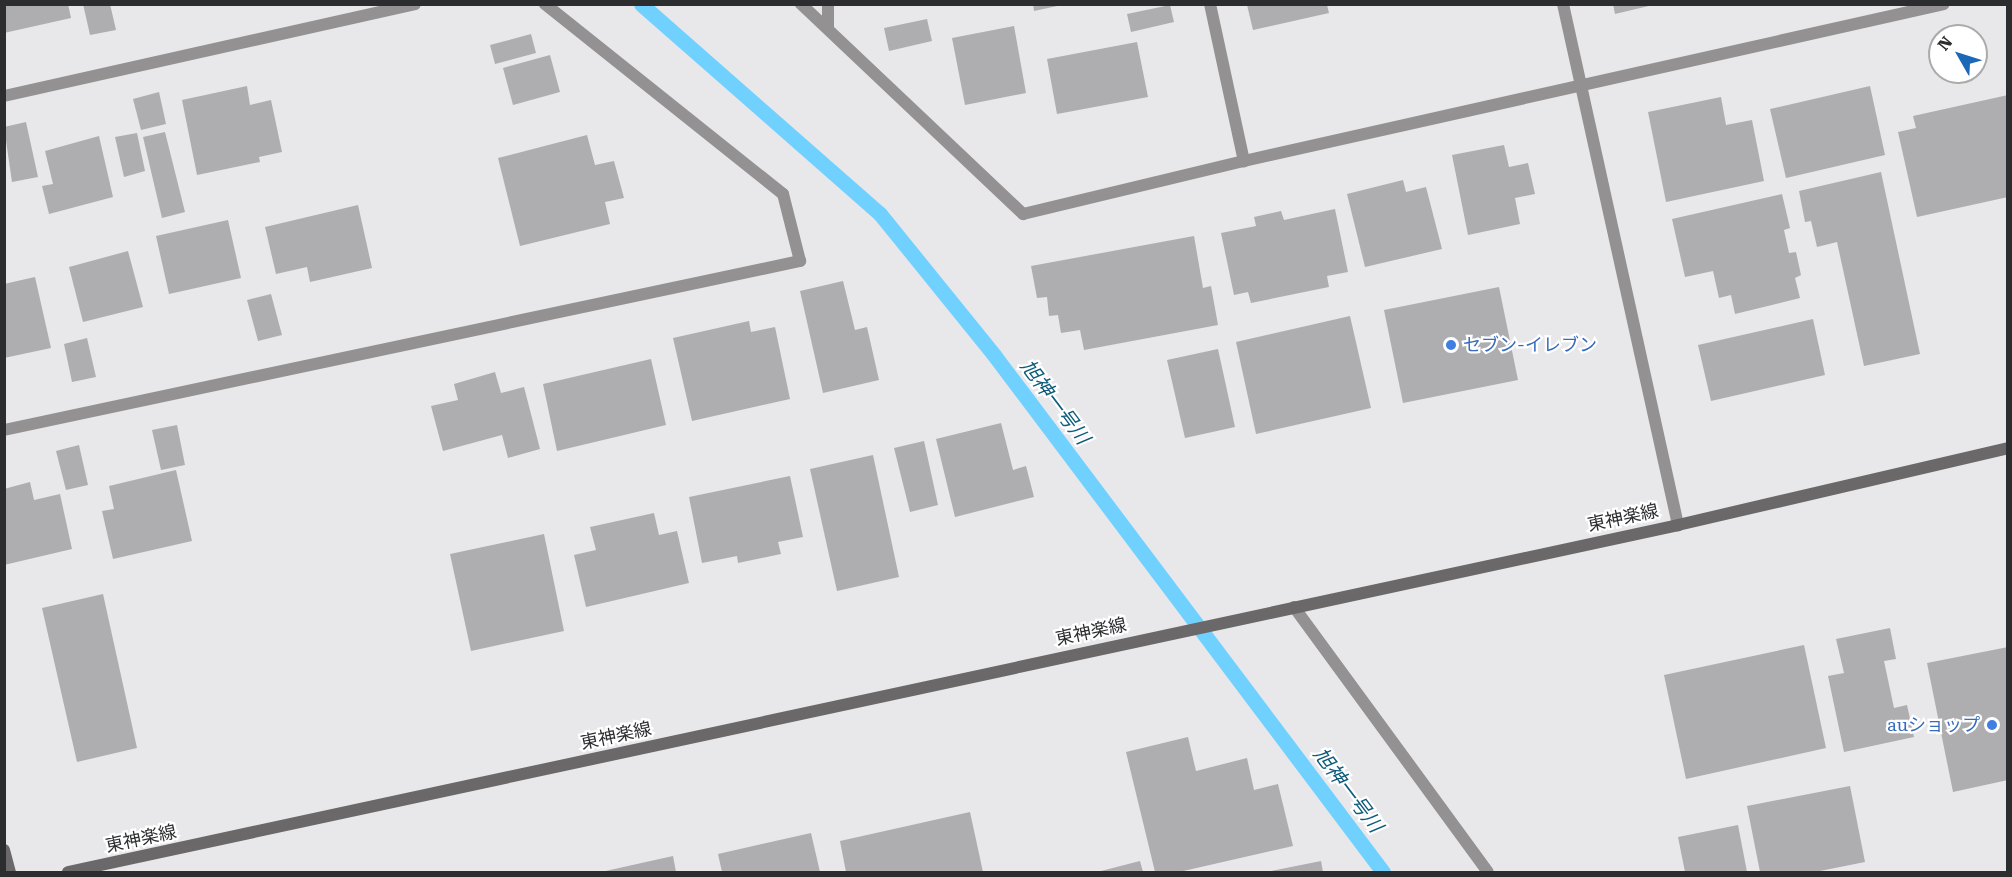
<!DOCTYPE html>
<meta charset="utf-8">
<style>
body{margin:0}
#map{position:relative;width:2012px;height:877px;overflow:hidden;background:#e8e8eb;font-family:"Roboto Serif","Noto Sans JP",serif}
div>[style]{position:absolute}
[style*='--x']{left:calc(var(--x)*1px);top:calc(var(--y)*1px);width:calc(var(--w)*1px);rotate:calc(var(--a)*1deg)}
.stream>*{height:15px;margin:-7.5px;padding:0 7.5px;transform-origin:7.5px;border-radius:7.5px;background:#70d1ff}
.building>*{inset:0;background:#aeaeb0}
.street>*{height:12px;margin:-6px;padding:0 6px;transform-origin:6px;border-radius:6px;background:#939191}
.secondary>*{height:12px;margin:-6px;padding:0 6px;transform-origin:6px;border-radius:6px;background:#6a6868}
.dots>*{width:16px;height:16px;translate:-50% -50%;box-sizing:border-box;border:3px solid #fff;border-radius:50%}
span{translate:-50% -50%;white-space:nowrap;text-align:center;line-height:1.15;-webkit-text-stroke:4.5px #fff;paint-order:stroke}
.shop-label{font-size:18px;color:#366cbe}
.left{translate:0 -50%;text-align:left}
.right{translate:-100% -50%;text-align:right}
.street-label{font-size:18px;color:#2c2d2e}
.water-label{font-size:20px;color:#0e5c7b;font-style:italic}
.frame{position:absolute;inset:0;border:6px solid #2c2d2e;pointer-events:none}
.north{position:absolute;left:1928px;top:24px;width:60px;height:60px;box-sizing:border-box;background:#fff;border:2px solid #ababab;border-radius:50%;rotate:309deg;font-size:16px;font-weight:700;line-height:24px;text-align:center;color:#2c2d2e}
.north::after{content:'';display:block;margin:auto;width:21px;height:27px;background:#1b68b7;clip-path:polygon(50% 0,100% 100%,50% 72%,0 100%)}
</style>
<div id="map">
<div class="stream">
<div style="--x:641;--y:4;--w:318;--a:41.3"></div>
<div style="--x:880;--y:214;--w:181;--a:51"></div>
<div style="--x:994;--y:355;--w:647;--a:53.04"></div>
</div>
<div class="building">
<div style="clip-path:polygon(4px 4px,68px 4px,71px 18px,4px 33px)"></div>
<div style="clip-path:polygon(83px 4px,110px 4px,116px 30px,90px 35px)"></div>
<div style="clip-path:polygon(1033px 4px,1061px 4px,1062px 5px,1034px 11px)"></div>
<div style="clip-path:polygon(1613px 4px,1653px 4px,1653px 5px,1615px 14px)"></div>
<div style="clip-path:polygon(1170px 5px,1174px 22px,1131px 32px,1127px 14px)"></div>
<div style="clip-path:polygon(1247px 5px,1327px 5px,1329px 13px,1253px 30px)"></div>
<div style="clip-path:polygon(927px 19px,932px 41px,889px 51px,884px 28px)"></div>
<div style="clip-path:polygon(1014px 26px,1026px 93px,965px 105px,952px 38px)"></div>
<div style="clip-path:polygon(531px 34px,536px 53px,495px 64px,490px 45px)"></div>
<div style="clip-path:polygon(1137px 42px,1148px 97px,1057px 114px,1047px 59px)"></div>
<div style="clip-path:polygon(550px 55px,560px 92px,513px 105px,503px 68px)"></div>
<div style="clip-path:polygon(247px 86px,250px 105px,271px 100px,282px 152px,259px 157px,260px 162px,197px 175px,182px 100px)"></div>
<div style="clip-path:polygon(1870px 86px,1885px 155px,1786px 178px,1770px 109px)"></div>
<div style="clip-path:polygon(159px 92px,166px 124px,141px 130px,133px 99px)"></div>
<div style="clip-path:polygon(2008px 95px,2008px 197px,1917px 217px,1898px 132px,1916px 128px,1913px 116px)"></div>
<div style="clip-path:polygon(1721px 97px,1726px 125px,1752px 120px,1764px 181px,1666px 202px,1648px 112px)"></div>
<div style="clip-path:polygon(26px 122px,38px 177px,12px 182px,4px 127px)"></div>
<div style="clip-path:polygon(165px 132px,185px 212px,162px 218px,143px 137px)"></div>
<div style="clip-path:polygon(137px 133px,145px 171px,124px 177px,115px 137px)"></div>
<div style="clip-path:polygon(587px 135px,595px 165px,614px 161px,624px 198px,605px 202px,610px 224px,520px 246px,498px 158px)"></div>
<div style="clip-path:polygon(99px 136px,113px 197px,49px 214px,42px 186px,53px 184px,45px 151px)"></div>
<div style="clip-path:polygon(1504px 145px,1509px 167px,1528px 163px,1535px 194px,1515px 198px,1520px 224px,1468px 235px,1452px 155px)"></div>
<div style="clip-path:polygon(1881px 172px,1920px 354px,1864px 366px,1837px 242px,1817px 247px,1811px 221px,1805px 222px,1799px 191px)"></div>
<div style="clip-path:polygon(1403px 180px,1406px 192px,1426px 187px,1442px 249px,1365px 267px,1347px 194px)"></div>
<div style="clip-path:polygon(1782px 194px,1790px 228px,1784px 230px,1789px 253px,1796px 252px,1801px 275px,1795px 278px,1800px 298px,1735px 314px,1731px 295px,1719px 298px,1713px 271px,1685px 277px,1672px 219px)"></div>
<div style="clip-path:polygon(358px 205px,372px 268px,310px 282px,307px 267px,276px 274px,265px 227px)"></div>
<div style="clip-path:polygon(1335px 209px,1348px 272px,1327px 276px,1329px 287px,1251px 303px,1248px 292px,1234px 295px,1221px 233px,1256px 226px,1254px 217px,1281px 211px,1284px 220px)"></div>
<div style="clip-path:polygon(228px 220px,241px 278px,169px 294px,156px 236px)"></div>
<div style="clip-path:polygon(1194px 236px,1203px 288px,1211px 286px,1218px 325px,1084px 350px,1080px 330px,1061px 333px,1058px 315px,1049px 316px,1047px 297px,1037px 298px,1031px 266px)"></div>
<div style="clip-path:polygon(128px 251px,143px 307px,83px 322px,69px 267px)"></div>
<div style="clip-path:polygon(35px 277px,51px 348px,4px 358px,4px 284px)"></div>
<div style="clip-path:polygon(843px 281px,855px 330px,867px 327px,879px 380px,823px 393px,800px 291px)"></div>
<div style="clip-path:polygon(1499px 287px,1518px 380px,1403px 403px,1384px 310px)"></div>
<div style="clip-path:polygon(271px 294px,282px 335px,258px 341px,247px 300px)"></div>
<div style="clip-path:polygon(1350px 316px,1371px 408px,1256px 434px,1236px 342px)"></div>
<div style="clip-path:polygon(1813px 319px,1825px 375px,1711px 401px,1698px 345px)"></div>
<div style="clip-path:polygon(749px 321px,751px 332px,775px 327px,790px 399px,692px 421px,673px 338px)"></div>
<div style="clip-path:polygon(87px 338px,96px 377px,72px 382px,64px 344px)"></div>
<div style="clip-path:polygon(1218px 349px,1235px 427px,1185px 438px,1167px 360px)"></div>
<div style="clip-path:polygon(651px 359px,666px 425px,557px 451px,543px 384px)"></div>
<div style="clip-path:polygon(495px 372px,501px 393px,524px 387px,540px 449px,508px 458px,502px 435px,443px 451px,431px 406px,458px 400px,454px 384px)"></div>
<div style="clip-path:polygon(1001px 423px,1013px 470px,1026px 466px,1034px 497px,955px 517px,936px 439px)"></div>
<div style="clip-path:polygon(177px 425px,185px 465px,161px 470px,152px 430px)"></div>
<div style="clip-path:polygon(924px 441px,938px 505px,910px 512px,894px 448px)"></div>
<div style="clip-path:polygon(79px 445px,88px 485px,66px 490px,56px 451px)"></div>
<div style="clip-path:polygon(873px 455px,899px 577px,837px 591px,810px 469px)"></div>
<div style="clip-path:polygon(176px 470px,192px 541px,113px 559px,102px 511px,114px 509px,109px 486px)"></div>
<div style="clip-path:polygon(790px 476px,803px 537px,778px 542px,781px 554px,738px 563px,737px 556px,702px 563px,689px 497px)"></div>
<div style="clip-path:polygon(30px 482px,34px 500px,60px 494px,72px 549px,4px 565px,4px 489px)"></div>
<div style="clip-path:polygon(654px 513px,659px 535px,677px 531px,689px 583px,586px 607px,574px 555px,596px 550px,590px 527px)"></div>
<div style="clip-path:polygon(544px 534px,564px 631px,471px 651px,450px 554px)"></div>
<div style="clip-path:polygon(103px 594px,137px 748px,77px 762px,42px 608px)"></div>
<div style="clip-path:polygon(1890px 628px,1896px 659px,1884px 661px,1894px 708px,1907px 705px,1914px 737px,1844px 752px,1828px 676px,1844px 673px,1836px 639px)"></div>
<div style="clip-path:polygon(1804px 645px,1826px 748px,1686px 779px,1664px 675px)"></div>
<div style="clip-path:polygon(2008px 647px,2008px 780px,1953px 792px,1927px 663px)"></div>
<div style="clip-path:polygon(1188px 737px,1196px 771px,1247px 758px,1254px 790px,1278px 784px,1293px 846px,1179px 872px,1155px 872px,1126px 752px)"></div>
<div style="clip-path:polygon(1850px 786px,1865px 862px,1815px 872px,1760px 872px,1747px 806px)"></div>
<div style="clip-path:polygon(970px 812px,983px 872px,846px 872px,840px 841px)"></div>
<div style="clip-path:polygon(1738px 825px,1747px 872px,1685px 872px,1678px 837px)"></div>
<div style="clip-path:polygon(811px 833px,820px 872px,722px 872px,718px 854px)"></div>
<div style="clip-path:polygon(673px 856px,676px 872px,601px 872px)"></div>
<div style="clip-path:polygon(1140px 861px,1143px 872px,1097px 872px)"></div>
<div style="clip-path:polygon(1321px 861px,1323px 872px,1271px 872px,1271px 871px)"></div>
</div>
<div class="street">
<div style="--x:801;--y:4;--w:306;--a:43.4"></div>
<div style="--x:1023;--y:214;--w:227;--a:-13.5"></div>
<div style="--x:1244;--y:161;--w:717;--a:-12.64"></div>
<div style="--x:828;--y:4;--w:23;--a:90"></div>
<div style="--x:1210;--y:4;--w:161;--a:77.8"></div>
<div style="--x:1563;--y:4;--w:534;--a:77.55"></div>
<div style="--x:4;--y:96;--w:421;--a:-12.6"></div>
<div style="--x:4;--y:430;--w:814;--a:-11.99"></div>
<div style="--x:800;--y:261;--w:69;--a:-104.2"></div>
<div style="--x:783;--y:194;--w:305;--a:-141.4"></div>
<div style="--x:1294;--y:607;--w:328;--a:53.8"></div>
</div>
<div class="secondary">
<div style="--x:4;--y:850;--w:23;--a:75"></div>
<div style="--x:68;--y:872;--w:1647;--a:-12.16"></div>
<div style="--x:1678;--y:525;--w:339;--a:-13.1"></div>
</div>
<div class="dots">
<div style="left:1451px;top:345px;background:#3f7fe0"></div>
<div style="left:1992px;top:725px;background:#3f7fe0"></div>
</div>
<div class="shop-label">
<span class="left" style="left:1463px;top:345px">セブン-イレブン</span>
<span class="right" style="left:1980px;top:725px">auショップ</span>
</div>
<div class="street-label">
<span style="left:1623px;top:518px;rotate:-12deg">東神楽線</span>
<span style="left:1091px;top:632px;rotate:-12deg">東神楽線</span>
<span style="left:616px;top:736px;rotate:-12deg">東神楽線</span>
<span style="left:141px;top:839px;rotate:-12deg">東神楽線</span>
</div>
<div class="water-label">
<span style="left:1055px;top:402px;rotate:53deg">旭神一号川</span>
<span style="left:1348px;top:790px;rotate:53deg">旭神一号川</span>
</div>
<div class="frame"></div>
<div class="north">N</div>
</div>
